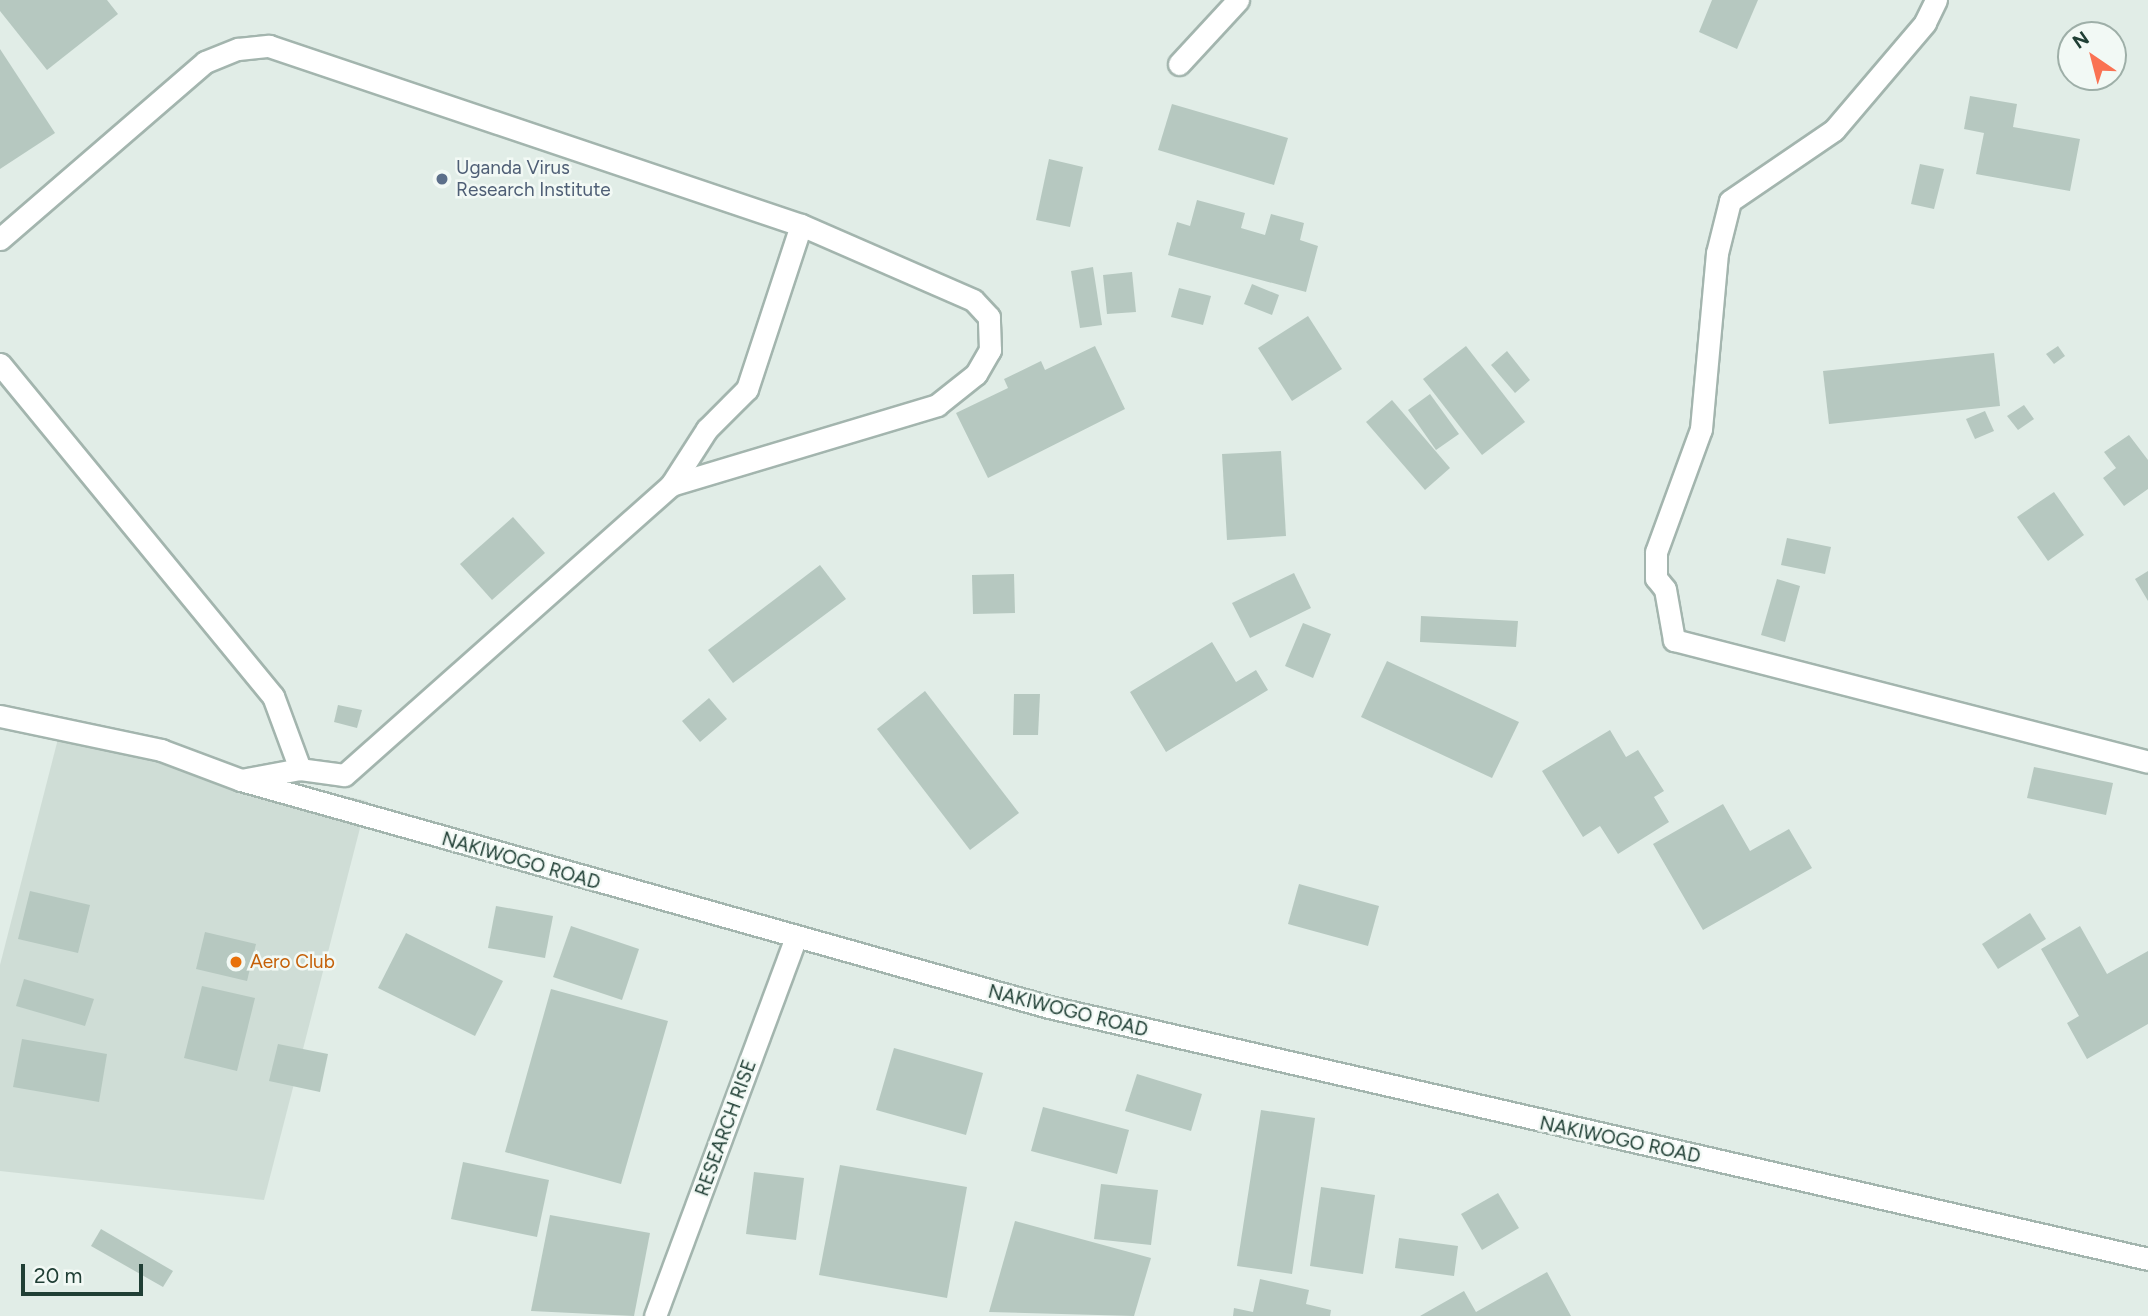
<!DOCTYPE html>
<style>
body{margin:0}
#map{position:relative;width:2148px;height:1316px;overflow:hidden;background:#e1ede7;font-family:Figtree,sans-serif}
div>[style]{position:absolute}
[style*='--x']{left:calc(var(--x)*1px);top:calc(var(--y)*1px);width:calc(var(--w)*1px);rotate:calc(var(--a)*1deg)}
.built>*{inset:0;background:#cfddd6}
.building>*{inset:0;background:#b6c8c0}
.roads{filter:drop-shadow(2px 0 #a3b5ae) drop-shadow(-2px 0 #a3b5ae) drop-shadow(0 2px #a3b5ae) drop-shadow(0 -2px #a3b5ae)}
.lane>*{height:21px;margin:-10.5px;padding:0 10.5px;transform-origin:10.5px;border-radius:10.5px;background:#fff}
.street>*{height:21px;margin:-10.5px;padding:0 10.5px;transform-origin:10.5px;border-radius:10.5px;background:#fff}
.secondary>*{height:21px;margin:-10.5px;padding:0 10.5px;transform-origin:10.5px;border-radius:10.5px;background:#fff}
.dots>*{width:19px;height:19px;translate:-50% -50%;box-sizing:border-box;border:4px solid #f2f9f5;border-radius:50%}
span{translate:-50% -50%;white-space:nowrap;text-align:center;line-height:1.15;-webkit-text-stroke:5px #f2f9f5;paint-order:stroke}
.service-label{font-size:19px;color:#4e5e75}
.left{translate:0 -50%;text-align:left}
.street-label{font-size:19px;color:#203f35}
.food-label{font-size:19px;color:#c56008}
.north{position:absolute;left:2057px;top:21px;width:70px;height:70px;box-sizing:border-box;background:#f2f9f5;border:2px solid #9eafa8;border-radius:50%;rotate:325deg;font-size:19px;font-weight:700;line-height:28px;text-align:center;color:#203f35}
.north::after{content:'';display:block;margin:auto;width:24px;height:32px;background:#fa7253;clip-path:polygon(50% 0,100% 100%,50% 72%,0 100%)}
.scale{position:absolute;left:21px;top:1264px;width:122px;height:32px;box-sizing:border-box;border:4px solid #203f35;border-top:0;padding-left:9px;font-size:21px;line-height:24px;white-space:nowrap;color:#203f35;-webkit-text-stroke:5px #f2f9f5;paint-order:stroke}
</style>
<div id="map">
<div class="built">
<div style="clip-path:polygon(60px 731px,367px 801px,264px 1200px,0 1171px,0 965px)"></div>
</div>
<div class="building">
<div style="clip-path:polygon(0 0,107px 0,118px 14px,47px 70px,0 11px)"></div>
<div style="clip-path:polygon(1712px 0,1758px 0,1737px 49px,1699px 32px)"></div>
<div style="clip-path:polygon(0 49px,55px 133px,0 169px)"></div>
<div style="clip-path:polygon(1970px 96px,2017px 104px,2013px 127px,2080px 139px,2070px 191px,1976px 174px,1984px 133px,1964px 129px)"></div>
<div style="clip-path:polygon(1172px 104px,1288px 138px,1274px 185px,1158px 150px)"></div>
<div style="clip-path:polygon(1049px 159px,1083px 167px,1070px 227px,1036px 220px)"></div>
<div style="clip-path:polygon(1920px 164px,1944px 169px,1934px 209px,1911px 204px)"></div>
<div style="clip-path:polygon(1197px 200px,1245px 213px,1241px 228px,1265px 235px,1271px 214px,1304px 223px,1300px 240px,1318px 246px,1306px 292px,1168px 255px,1177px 222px,1190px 226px)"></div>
<div style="clip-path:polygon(1093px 267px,1102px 325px,1080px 328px,1071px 271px)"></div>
<div style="clip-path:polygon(1132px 272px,1136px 312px,1107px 314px,1103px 275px)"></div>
<div style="clip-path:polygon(1252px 284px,1279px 295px,1272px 315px,1244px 304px)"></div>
<div style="clip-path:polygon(1179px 288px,1211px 296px,1203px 325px,1171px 317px)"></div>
<div style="clip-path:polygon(1308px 316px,1342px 369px,1292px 401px,1258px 348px)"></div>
<div style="clip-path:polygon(1095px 346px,1125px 409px,988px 478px,956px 413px,1008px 388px,1004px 379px,1041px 361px,1045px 370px)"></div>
<div style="clip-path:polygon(1466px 346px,1525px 422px,1482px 455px,1423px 379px)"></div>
<div style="clip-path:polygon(2058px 346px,2065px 356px,2054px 364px,2046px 354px)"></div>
<div style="clip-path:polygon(1507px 351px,1530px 380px,1515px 393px,1491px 365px)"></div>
<div style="clip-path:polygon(1994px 353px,2000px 406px,1829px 424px,1823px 371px)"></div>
<div style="clip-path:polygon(1430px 394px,1459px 434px,1436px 450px,1408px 410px)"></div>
<div style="clip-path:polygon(1392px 400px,1450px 468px,1425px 490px,1366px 422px)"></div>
<div style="clip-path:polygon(2024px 405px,2034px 419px,2018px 430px,2007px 416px)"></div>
<div style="clip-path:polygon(1985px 411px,1994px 431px,1975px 439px,1966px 419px)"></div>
<div style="clip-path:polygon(2129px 435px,2148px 460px,2148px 489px,2124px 506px,2103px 478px,2116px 468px,2104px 452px)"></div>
<div style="clip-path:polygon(1281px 451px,1286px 536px,1227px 540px,1222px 454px)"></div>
<div style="clip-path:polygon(2054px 492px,2084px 535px,2048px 561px,2017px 517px)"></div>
<div style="clip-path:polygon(513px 517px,545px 553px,492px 600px,460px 564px)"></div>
<div style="clip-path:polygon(1787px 538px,1831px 547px,1825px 574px,1781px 565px)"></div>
<div style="clip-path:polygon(820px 565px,846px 599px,733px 683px,708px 650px)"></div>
<div style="clip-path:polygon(2148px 571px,2148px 601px,2135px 579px)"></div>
<div style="clip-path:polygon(1294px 573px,1311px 608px,1250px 638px,1232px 603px)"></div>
<div style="clip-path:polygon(1014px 574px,1015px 613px,973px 614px,972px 575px)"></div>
<div style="clip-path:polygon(1777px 579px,1800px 586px,1785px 642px,1761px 635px)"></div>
<div style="clip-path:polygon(1421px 616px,1518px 621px,1516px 647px,1420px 642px)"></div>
<div style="clip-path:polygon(1303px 623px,1331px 634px,1313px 678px,1285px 666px)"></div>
<div style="clip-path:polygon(1212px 642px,1236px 682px,1256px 670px,1268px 690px,1166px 752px,1130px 692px)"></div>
<div style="clip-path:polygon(1387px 661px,1519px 722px,1492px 778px,1361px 717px)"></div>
<div style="clip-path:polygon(925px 691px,1019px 813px,970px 850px,877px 729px)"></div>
<div style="clip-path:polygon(1014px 694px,1040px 694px,1038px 735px,1013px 735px)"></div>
<div style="clip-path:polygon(709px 698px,727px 719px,700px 742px,682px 721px)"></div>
<div style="clip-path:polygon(338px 705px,362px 710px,357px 728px,334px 722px)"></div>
<div style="clip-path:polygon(1610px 730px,1626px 757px,1638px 750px,1664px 791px,1654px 797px,1669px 822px,1618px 854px,1600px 826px,1583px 837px,1542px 771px)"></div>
<div style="clip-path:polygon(2034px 767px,2113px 783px,2106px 815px,2027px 798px)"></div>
<div style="clip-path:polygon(1723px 804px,1750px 851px,1789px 829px,1812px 868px,1703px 930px,1653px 844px)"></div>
<div style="clip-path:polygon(1299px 884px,1379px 906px,1368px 946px,1288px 924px)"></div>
<div style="clip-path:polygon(30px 891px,90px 905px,78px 953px,18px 939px)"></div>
<div style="clip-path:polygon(496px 906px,553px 916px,545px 958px,488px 948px)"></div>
<div style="clip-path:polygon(2030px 913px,2046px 939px,1998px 969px,1982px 944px)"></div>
<div style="clip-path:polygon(571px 926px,639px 949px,622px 1000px,553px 977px)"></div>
<div style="clip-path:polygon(2080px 926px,2107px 974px,2148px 951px,2148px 1024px,2087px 1059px,2067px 1023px,2079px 1016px,2041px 949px)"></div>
<div style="clip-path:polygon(205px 932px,256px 944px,247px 981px,196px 969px)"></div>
<div style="clip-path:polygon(406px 933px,503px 981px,475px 1036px,378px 988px)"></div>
<div style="clip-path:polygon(24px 979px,94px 999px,85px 1026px,16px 1006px)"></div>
<div style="clip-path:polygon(202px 986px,255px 998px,237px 1071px,184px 1058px)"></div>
<div style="clip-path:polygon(551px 989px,668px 1021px,621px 1184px,505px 1152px)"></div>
<div style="clip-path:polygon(22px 1039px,107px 1054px,99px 1102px,13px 1087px)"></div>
<div style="clip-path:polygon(278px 1044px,328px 1054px,320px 1092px,269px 1081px)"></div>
<div style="clip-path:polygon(894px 1048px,983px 1073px,966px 1135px,876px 1110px)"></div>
<div style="clip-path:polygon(1137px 1074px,1202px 1094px,1191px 1131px,1125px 1111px)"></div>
<div style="clip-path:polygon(1043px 1107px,1129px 1130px,1117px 1174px,1031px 1151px)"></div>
<div style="clip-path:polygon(1261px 1110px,1315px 1118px,1292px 1274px,1237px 1266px)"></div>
<div style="clip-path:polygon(463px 1162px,549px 1180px,537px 1237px,451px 1219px)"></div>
<div style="clip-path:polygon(840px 1165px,967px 1187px,947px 1298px,819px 1275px)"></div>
<div style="clip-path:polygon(754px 1172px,804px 1178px,796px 1240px,746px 1234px)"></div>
<div style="clip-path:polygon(1101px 1184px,1158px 1190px,1151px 1245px,1094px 1239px)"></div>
<div style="clip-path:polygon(1321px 1187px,1375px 1195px,1363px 1274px,1310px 1266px)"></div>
<div style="clip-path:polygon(1498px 1193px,1519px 1228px,1482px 1250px,1461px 1214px)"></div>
<div style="clip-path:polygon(550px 1215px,650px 1233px,634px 1316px,531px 1311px)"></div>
<div style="clip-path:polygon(1015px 1221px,1151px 1258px,1134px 1316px,989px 1312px)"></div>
<div style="clip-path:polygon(101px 1229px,173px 1271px,163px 1287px,91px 1246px)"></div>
<div style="clip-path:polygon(1399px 1238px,1458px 1246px,1454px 1276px,1395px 1268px)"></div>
<div style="clip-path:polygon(1547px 1272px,1571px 1316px,1420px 1316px,1464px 1291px,1476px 1312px)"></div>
<div style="clip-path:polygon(1260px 1279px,1309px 1290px,1306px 1304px,1331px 1310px,1330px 1316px,1233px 1316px,1234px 1308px,1253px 1312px)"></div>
</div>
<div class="roads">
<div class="lane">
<div style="--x:0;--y:239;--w:271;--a:-40.8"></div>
<div style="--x:205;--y:62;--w:35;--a:-22"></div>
<div style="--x:238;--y:49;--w:31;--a:-6"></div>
<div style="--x:269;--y:46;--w:561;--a:18.6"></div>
<div style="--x:801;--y:225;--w:173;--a:108.2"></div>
<div style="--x:747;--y:389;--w:57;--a:135"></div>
<div style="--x:707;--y:429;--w:67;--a:122.7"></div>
<div style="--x:671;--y:485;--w:437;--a:138.4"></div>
<div style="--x:344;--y:775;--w:44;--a:-172.2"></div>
<div style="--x:300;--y:769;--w:60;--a:169.4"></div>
<div style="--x:0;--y:364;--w:430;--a:50.6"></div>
<div style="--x:273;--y:696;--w:78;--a:69.7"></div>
<div style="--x:671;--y:485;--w:278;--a:-16.7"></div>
<div style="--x:937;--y:405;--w:50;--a:-38.5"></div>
<div style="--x:976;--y:374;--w:28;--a:-60"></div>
<div style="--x:990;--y:350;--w:33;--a:-92"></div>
<div style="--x:989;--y:317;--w:23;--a:-133"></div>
<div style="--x:973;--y:300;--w:188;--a:-156.4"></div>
</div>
<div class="street">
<div style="--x:1936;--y:0;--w:25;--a:116"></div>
<div style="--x:1925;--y:23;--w:140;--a:130.4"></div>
<div style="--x:1834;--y:130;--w:126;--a:145.7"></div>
<div style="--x:1730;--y:201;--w:54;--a:104"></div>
<div style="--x:1717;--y:253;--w:177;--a:95.2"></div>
<div style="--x:1701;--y:429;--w:131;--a:110.1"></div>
<div style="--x:1656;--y:552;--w:26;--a:90"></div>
<div style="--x:1656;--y:578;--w:14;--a:51"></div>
<div style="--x:1665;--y:589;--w:52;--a:80"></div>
<div style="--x:1674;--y:640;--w:489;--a:14.4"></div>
<div style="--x:1179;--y:64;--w:87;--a:-47.3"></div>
<div style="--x:655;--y:1316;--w:401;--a:-69.6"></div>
</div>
<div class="secondary">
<div style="--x:0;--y:716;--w:165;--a:11.9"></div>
<div style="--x:161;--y:750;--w:85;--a:20.6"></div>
<div style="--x:241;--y:780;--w:839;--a:15.69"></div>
<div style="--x:1049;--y:1007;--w:1128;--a:12.91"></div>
</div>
</div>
<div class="dots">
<div style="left:442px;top:179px;background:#5c6f8a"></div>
<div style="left:236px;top:962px;background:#e8710a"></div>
</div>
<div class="service-label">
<span class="left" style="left:456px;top:179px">Uganda Virus<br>Research Institute</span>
</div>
<div class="street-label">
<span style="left:521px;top:861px;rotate:16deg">NAKIWOGO ROAD</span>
<span style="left:1068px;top:1011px;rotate:14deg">NAKIWOGO ROAD</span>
<span style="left:726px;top:1128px;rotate:-70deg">RESEARCH RISE</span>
<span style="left:1620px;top:1140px;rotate:12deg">NAKIWOGO ROAD</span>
</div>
<div class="food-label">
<span class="left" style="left:250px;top:962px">Aero Club</span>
</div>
<div class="north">N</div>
<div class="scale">20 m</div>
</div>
